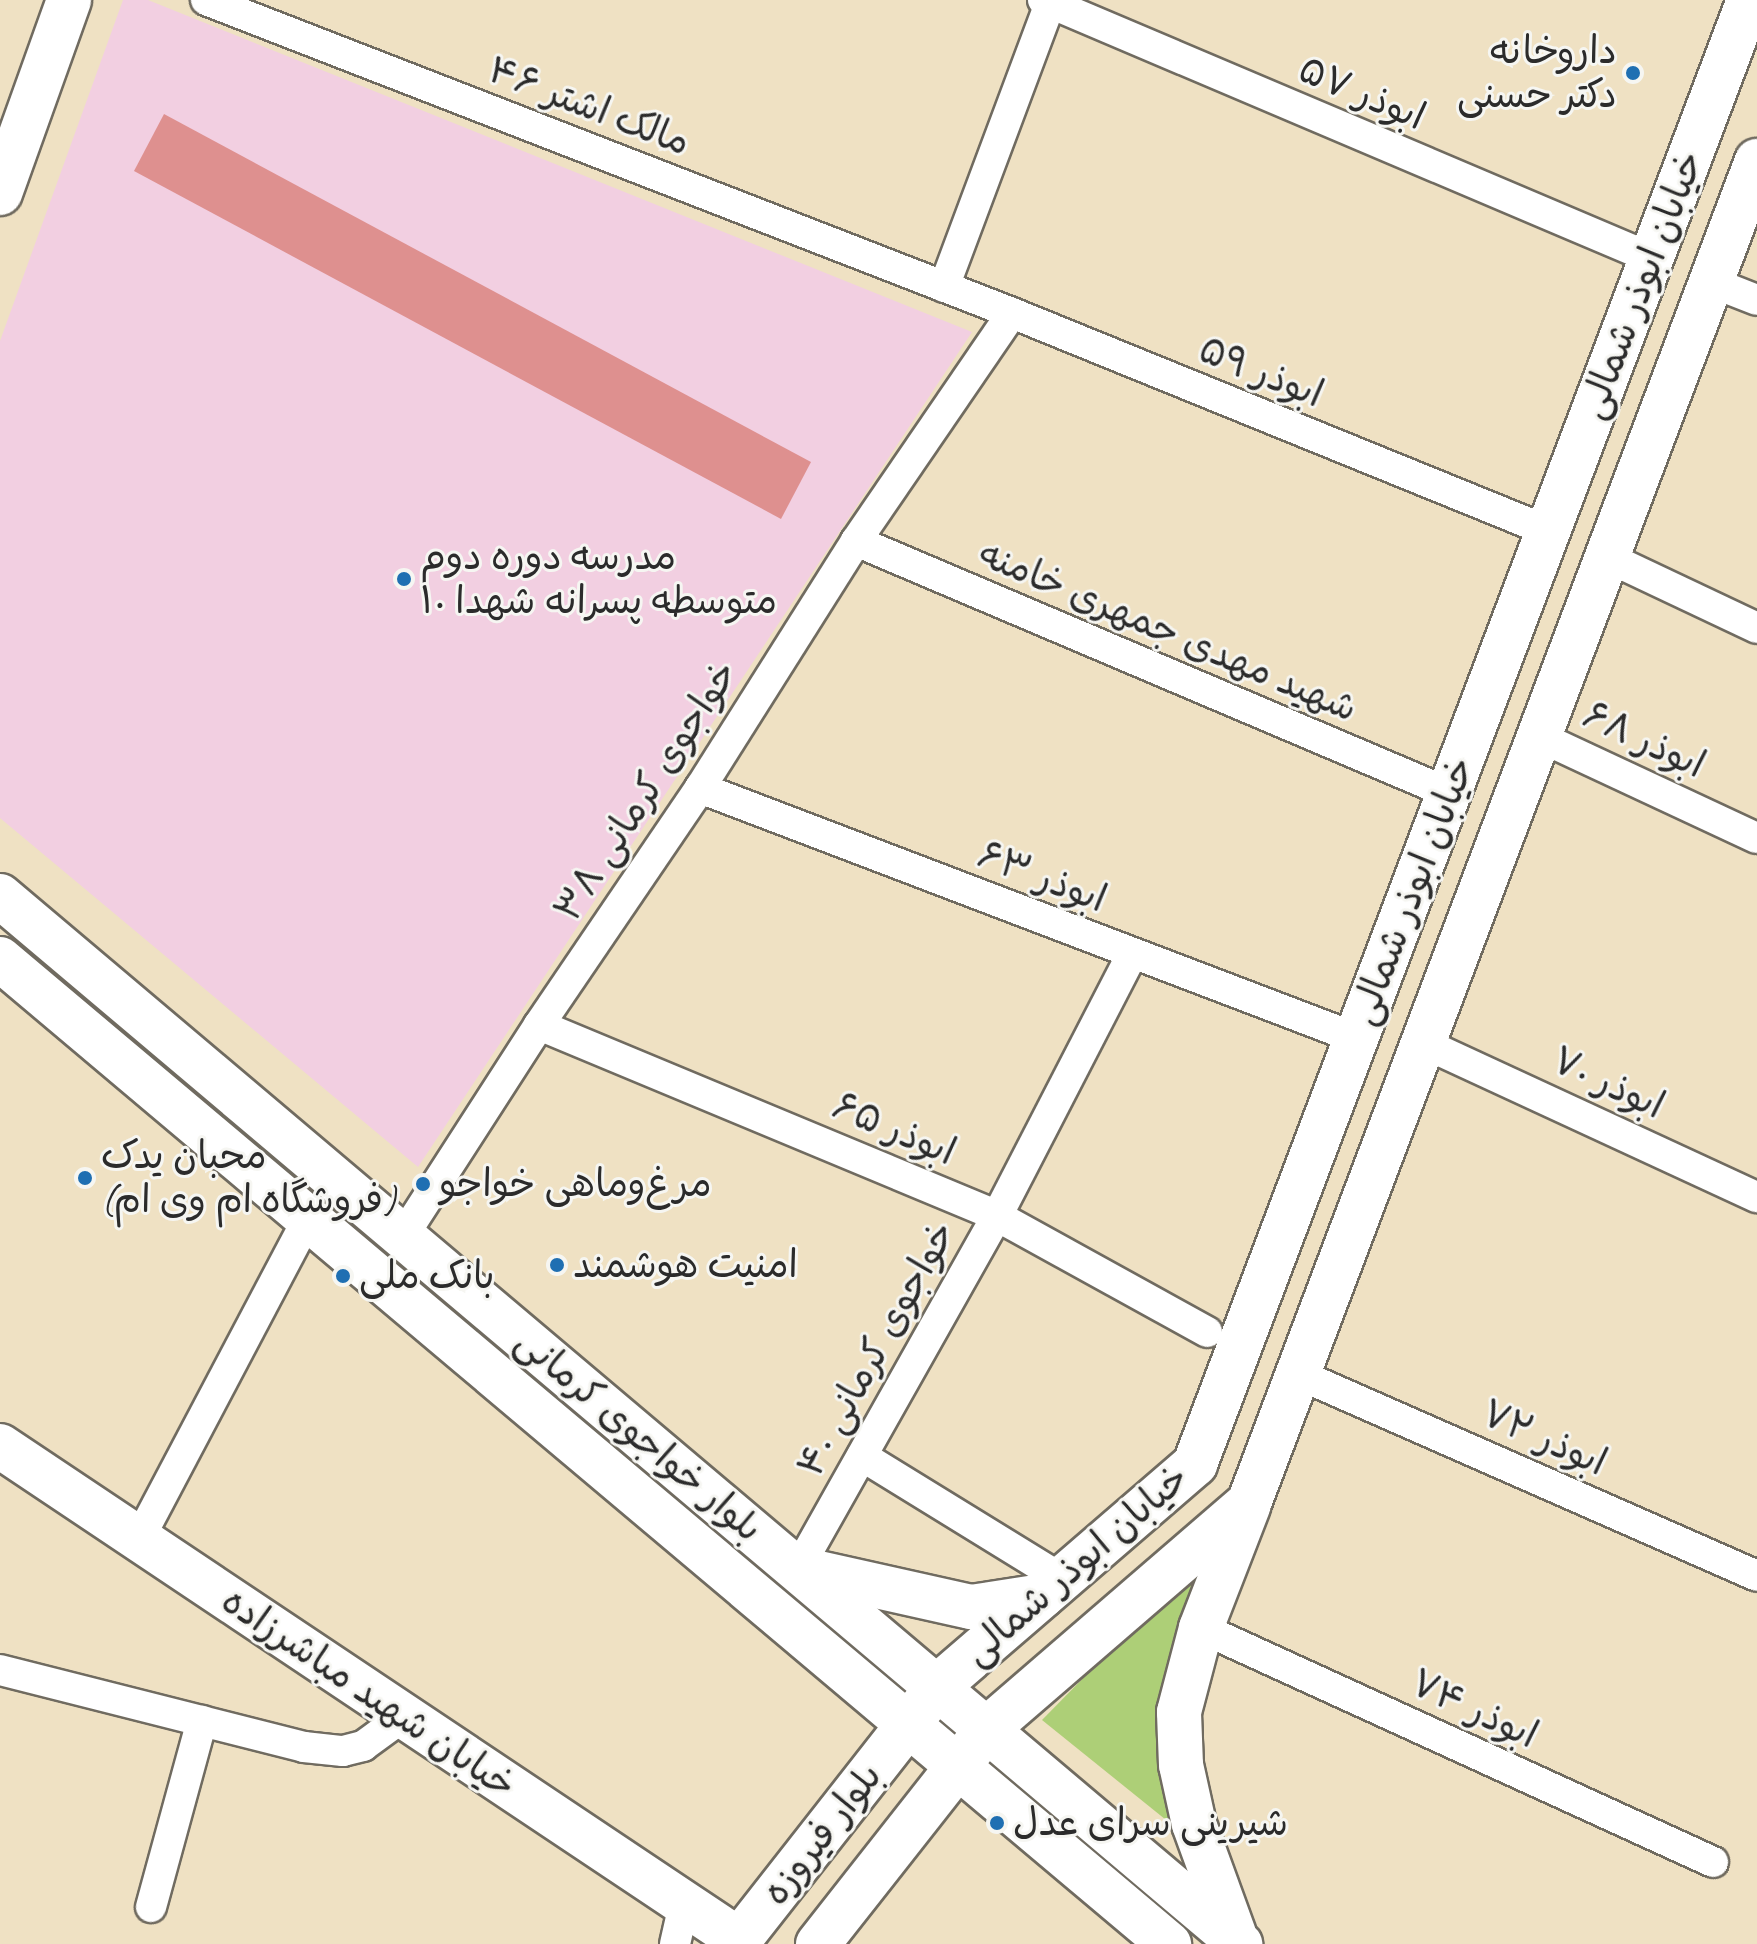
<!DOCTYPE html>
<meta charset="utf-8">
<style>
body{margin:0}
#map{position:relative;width:1757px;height:1944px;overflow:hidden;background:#efe1c3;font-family:Caveat,"Playpen Sans Arabic",sans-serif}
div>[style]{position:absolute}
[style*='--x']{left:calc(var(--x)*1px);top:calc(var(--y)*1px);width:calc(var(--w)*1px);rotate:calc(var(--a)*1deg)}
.built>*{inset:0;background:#f2cfe1}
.green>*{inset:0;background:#adcf77}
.building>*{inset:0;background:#de908f}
.roads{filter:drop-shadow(2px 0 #706b60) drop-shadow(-2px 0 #706b60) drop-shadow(0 2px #706b60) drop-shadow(0 -2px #706b60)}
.street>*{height:30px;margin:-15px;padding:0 15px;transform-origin:15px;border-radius:15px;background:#fff}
.secondary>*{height:44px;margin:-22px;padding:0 22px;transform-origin:22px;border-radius:22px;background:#fff}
.dots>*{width:22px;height:22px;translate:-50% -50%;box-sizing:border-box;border:4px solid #f6f6f2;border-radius:50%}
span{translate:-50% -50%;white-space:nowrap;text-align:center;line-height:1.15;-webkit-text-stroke:6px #f6f6f2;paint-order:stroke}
.poi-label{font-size:38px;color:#2b2b2b}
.right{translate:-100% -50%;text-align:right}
.left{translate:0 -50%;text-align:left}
.street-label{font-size:38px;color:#2b2b2b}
</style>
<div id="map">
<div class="built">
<div style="clip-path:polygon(123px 0,148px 0,972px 332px,418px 1167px,0 818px,0 341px)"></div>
</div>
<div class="green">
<div style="clip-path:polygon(1215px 1544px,1181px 1832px,1042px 1720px)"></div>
</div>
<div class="building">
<div style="clip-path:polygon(164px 114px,811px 462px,781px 519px,134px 171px)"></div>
</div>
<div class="roads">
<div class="street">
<div style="--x:206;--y:0;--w:865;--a:21.22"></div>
<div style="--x:1012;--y:313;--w:579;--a:22.13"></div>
<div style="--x:1043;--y:0;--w:660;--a:22.99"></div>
<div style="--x:1711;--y:282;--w:49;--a:21.4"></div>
<div style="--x:944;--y:287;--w:302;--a:-69.5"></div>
<div style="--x:856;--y:541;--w:644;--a:23.02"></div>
<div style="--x:1607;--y:557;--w:166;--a:25.3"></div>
<div style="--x:1540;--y:737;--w:239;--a:25"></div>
<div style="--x:700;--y:788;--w:702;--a:20.86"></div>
<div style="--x:539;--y:1025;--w:496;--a:22.6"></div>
<div style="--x:997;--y:1216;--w:240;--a:28.9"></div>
<div style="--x:1423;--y:1043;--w:368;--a:24.8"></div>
<div style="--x:403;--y:1236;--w:251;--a:-57.2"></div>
<div style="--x:539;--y:1025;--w:287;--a:-55.8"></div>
<div style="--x:700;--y:788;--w:292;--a:-57.7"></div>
<div style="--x:856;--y:541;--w:276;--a:-55.6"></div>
<div style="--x:1298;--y:1374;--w:501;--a:23.75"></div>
<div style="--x:862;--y:1456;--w:217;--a:31.6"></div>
<div style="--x:139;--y:1539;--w:363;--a:-62.2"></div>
<div style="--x:798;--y:1569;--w:405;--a:-60.6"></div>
<div style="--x:997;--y:1216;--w:294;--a:-62.7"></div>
<div style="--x:1201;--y:1628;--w:563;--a:24.56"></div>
<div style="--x:0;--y:1670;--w:314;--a:14.2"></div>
<div style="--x:304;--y:1747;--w:39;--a:6"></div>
<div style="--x:343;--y:1751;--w:21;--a:-14"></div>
<div style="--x:363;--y:1746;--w:51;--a:-36.2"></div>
<div style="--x:151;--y:1907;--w:193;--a:-74.7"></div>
<div style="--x:675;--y:1944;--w:41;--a:-77.3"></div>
</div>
<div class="secondary">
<div style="--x:0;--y:193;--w:205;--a:-70.3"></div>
<div style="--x:0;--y:896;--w:1624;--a:40.2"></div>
<div style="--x:0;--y:959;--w:1529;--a:40.12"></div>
<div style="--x:0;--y:1446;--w:889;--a:33.76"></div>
<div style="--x:805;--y:1570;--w:170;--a:12.6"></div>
<div style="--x:971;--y:1607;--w:72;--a:-8.8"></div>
<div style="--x:1234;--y:1934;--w:117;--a:-110"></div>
<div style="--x:1194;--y:1824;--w:60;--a:-102.4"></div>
<div style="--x:1181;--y:1765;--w:53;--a:-92.2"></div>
<div style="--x:1179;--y:1712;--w:87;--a:-75.3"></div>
<div style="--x:1201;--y:1628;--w:130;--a:-68.8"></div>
<div style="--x:736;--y:1944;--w:328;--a:-51.9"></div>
<div style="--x:938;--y:1686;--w:340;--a:-40.8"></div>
<div style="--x:1195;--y:1464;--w:1565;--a:-69.27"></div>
<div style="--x:818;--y:1944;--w:275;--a:-51.8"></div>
<div style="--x:988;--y:1728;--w:345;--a:-40.8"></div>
<div style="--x:1249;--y:1503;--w:1435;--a:-69.27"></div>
</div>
</div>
<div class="dots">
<div style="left:1633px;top:73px;background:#1f6fb2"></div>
<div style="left:404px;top:579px;background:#1f6fb2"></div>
<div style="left:85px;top:1178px;background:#1f6fb2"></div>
<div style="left:423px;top:1184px;background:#1f6fb2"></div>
<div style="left:557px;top:1265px;background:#1f6fb2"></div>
<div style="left:343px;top:1276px;background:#1f6fb2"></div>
<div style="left:997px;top:1823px;background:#1f6fb2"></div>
</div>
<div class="poi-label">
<span class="right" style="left:1617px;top:73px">داروخانه<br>دکتر حسنی</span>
<span class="left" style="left:420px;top:579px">مدرسه دوره دوم<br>متوسطه پسرانه شهدا ۱۰</span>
<span class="left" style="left:101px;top:1178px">محبان یدک<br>(فروشگاه ام وی ام)</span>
<span class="left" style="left:439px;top:1184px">مرغ‌وماهی‌ خواجو</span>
<span class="left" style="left:573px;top:1265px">امنیت هوشمند</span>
<span class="left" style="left:359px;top:1276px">بانک ملی</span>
<span class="left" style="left:1013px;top:1823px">شیرینی سرای عدل</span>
</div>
<div class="street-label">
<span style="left:1362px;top:93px;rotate:23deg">ابوذر ۵۷</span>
<span style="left:589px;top:106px;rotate:21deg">مالک اشتر ۴۶</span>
<span style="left:1641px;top:285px;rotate:-69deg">خیابان ابوذر شمالی</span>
<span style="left:1261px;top:372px;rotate:22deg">ابوذر ۵۹</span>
<span style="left:1168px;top:631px;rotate:23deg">شهید مهدی جمهری خامنه</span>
<span style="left:1644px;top:740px;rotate:25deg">ابوذر ۶۸</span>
<span style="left:646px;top:791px;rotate:-57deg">خواجوی کرمانی ۳۸</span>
<span style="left:1042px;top:877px;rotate:21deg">ابوذر ۶۳</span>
<span style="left:1412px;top:891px;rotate:-69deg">خیابان ابوذر شمالی</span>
<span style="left:1608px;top:1083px;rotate:25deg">ابوذر ۷۰</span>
<span style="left:894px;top:1129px;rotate:23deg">ابوذر ۶۵</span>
<span style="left:876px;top:1349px;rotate:-61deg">خواجوی کرمانی ۴۰</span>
<span style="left:639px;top:1435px;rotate:40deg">بلوار خواجوی کرمانی</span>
<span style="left:1544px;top:1438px;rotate:24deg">ابوذر ۷۲</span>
<span style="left:1076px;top:1565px;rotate:-41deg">خیابان ابوذر شمالی</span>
<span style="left:369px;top:1693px;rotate:34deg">خیابان شهید مباشرزاده</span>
<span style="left:1474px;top:1709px;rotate:25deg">ابوذر ۷۴</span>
<span style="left:822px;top:1834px;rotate:-52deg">بلوار فیروزه</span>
</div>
</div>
